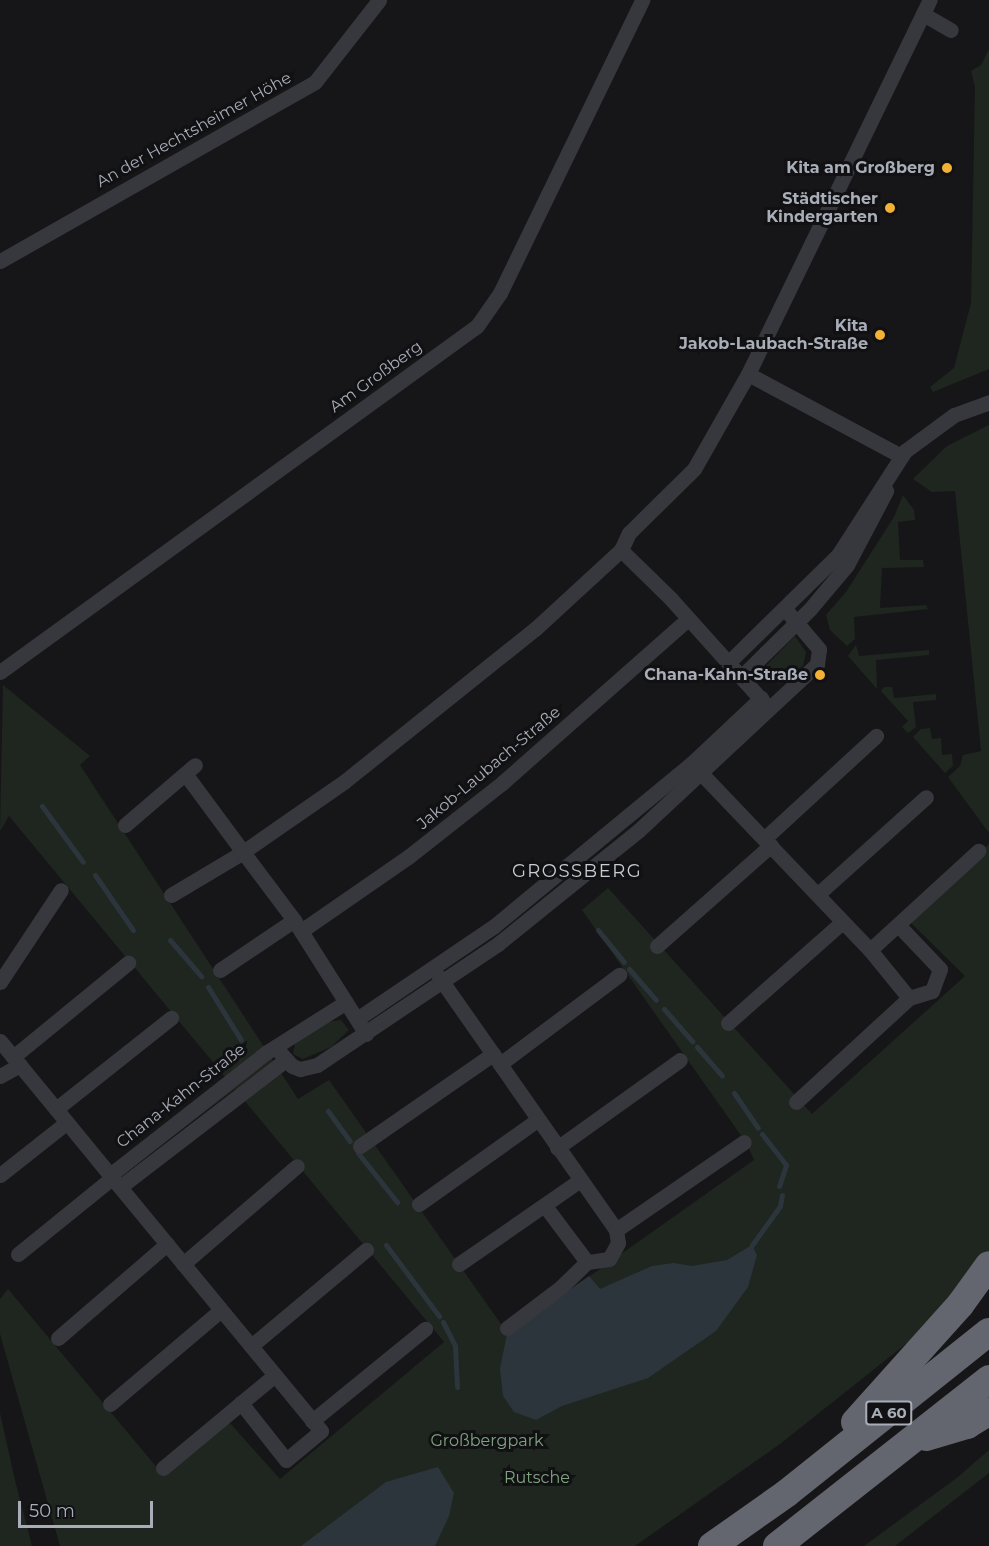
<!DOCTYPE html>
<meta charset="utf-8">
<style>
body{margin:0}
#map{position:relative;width:989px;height:1546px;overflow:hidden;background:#161618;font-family:Montserrat,sans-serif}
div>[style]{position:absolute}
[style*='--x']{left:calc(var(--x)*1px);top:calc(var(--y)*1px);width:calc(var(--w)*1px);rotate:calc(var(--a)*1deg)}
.green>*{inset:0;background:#1e261f}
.water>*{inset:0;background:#2c353c}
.stream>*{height:5px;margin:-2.5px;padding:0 2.5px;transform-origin:2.5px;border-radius:2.5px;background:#2c353c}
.minor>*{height:15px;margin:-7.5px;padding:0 7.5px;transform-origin:7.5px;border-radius:7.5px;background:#37383d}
.motorway>*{height:28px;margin:-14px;padding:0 14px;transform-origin:14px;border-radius:14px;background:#63666e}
.dots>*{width:16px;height:16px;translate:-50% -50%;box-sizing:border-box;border:3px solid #111113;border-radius:50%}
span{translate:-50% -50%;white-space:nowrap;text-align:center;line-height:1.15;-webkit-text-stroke:6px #111113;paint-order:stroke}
.shield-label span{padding:2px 4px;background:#111113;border:2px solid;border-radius:4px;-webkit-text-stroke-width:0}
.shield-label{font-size:15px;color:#a8adb8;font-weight:700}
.street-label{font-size:16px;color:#a8adb8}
.poi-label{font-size:16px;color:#a8adb8;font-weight:700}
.right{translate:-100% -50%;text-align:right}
.park-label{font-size:16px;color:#7fa381}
.neighbourhood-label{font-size:18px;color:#c9ccd4;letter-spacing:1.5px}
.scale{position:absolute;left:18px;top:1501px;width:135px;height:27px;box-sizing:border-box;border:3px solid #a8adb8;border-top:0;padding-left:8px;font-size:18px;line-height:21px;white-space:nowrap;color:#a8adb8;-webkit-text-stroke:4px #111113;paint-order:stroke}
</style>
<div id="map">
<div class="green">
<div style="clip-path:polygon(989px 49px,989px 369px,933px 392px,930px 387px,954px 368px,971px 303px,975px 87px,971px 71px,981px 65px)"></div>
<div style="clip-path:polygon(989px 425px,989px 833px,948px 777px,960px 766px,963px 755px,981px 751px,955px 491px,932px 492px,913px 479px,947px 446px)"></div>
<div style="clip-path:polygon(903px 495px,914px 510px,915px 520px,898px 522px,900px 560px,923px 560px,924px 567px,882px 568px,880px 608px,926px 605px,928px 609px,854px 617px,855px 639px,847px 646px,830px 630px,826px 615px,846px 592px,894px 517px)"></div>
<div style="clip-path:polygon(795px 636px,806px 652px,803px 666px,780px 684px,765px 680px,763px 669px)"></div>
<div style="clip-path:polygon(856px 645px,859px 656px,929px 650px,929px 655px,876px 660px,877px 689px,848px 656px)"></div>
<div style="clip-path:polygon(3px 685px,90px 756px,80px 765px,298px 1099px,329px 1080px,508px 1334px,754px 1160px,747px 1144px,582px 910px,608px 888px,812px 1114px,965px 976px,909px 921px,989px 844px,989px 1251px,964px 1288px,926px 1328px,780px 1444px,635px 1546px,60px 1546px,0 1334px,0 1299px,8px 1289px,164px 1476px,229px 1422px,280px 1479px,444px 1342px,235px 1089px,148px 1155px,231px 1084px,9px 816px,0 831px)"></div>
<div style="clip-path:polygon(884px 687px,892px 687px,894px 698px,936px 694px,936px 700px,913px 702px,916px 727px,908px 733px,902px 727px,908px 721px,881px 691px)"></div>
<div style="clip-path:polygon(930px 728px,932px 739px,941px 738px,942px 755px,952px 754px,953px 766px,945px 773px,913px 737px,921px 729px)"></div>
<div style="clip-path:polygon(341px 1020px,349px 1030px,331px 1047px,303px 1059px,293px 1054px,295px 1043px,326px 1022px)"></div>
<div style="clip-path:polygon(0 1413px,15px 1480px,32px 1546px,0 1546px)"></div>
<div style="clip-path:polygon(989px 1450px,989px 1473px,895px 1546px,864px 1546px,958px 1477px)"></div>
</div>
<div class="water">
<div style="clip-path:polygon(752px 1245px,757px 1255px,748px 1287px,716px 1331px,648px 1378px,562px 1406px,536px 1420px,514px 1412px,503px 1396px,500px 1369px,507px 1334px,589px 1276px,600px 1289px,652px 1266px,674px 1263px,692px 1266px,727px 1260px)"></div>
<div style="clip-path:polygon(438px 1467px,454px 1493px,449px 1516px,435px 1546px,301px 1546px,386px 1482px)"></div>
</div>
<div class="stream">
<div style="--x:42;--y:806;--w:69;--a:53.8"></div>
<div style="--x:95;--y:875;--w:67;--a:55.4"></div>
<div style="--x:598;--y:930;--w:41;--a:50.9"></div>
<div style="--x:170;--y:940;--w:48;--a:49.3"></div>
<div style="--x:629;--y:969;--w:41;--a:48.9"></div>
<div style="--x:208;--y:987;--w:62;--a:58.1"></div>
<div style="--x:664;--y:1009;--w:43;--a:48.8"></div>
<div style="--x:697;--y:1047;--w:38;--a:49"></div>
<div style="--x:734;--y:1093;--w:42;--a:55.6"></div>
<div style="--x:328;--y:1111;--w:37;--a:54"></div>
<div style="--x:762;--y:1134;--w:39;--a:52"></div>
<div style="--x:786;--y:1165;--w:22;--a:108"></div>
<div style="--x:358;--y:1153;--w:63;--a:51.5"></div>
<div style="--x:386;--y:1245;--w:89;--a:53.3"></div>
<div style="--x:752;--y:1245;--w:48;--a:-54.3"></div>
<div style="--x:780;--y:1206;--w:11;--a:-80"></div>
<div style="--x:443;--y:1322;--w:27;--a:63"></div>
<div style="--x:455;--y:1346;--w:41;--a:87.2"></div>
</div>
<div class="minor">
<div style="--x:923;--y:14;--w:32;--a:30"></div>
<div style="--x:0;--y:261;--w:362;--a:-29.6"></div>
<div style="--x:315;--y:82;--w:104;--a:-52"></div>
<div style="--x:748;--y:374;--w:174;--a:28.2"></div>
<div style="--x:621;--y:550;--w:70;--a:44.4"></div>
<div style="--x:671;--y:599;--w:144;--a:48.1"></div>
<div style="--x:729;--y:662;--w:153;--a:-44.5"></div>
<div style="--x:838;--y:555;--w:124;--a:-57.2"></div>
<div style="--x:905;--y:451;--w:61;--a:-36.3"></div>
<div style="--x:954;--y:415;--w:37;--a:-20"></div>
<div style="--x:0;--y:672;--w:589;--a:-35.96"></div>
<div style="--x:477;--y:326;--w:40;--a:-55.1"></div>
<div style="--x:500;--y:293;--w:326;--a:-64.1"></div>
<div style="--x:742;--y:676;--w:95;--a:-44.6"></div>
<div style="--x:810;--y:609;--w:57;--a:-49.9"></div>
<div style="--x:847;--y:565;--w:84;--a:-62.2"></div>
<div style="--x:697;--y:769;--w:250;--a:46.3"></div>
<div style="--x:870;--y:950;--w:62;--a:50.9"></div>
<div style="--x:125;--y:825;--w:92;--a:-40.6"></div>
<div style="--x:765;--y:838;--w:151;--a:-42.6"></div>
<div style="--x:818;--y:894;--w:145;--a:-41.9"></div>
<div style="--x:171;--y:895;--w:84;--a:-30.8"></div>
<div style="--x:243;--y:852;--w:96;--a:-126.5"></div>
<div style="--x:301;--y:931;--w:130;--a:-34.7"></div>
<div style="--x:408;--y:857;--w:120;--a:-38.2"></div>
<div style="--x:502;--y:783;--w:248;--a:-41.4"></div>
<div style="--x:657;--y:946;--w:152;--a:-41.5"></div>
<div style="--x:870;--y:950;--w:147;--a:-42.5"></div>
<div style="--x:220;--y:970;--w:89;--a:-34"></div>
<div style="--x:439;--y:977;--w:309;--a:55"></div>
<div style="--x:616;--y:1230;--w:13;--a:81"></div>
<div style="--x:618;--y:1243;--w:18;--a:119"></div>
<div style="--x:609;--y:1259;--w:22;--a:172"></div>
<div style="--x:587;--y:1262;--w:70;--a:-126.9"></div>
<div style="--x:0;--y:982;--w:110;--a:-56.5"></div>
<div style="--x:357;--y:1019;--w:164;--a:-34.1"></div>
<div style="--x:493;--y:927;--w:258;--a:-39.5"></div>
<div style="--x:692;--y:763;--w:95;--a:-43.3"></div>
<div style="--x:728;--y:1023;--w:152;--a:-41.5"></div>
<div style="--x:366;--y:1034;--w:135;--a:-122.3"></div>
<div style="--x:294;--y:920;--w:85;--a:-126.9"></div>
<div style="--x:243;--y:852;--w:124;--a:-34.8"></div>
<div style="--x:345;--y:781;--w:243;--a:-38.7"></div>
<div style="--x:535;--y:629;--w:117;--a:-42.6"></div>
<div style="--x:621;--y:550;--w:19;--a:-65"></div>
<div style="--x:629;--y:533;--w:91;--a:-44.6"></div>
<div style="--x:694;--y:469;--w:109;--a:-60.4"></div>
<div style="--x:748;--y:374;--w:416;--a:-64.1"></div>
<div style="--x:0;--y:1041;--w:88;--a:50.5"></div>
<div style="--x:56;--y:1109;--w:85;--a:50.7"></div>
<div style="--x:110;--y:1175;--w:222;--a:50.5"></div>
<div style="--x:251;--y:1346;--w:110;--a:50.5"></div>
<div style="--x:321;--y:1431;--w:45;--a:140.4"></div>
<div style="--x:286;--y:1460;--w:73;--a:-128.3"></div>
<div style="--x:241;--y:1403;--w:44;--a:-39.5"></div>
<div style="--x:275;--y:1047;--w:25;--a:48"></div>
<div style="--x:292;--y:1066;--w:9;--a:21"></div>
<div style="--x:300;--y:1069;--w:17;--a:-13"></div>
<div style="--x:317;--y:1065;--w:219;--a:-33.8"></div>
<div style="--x:499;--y:943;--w:179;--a:-38.9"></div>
<div style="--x:638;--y:831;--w:245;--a:-43"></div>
<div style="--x:817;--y:664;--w:15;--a:-82"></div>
<div style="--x:819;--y:649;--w:52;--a:-130.4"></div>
<div style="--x:13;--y:1057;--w:149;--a:-39.3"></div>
<div style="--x:500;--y:1064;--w:149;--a:-36.8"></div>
<div style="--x:0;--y:1076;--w:23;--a:-29"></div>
<div style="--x:796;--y:1102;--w:154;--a:-42.6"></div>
<div style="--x:909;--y:998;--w:24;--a:-17"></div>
<div style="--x:932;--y:991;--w:23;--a:-70"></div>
<div style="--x:940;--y:969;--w:59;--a:-133.6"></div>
<div style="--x:56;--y:1109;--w:147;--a:-38.4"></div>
<div style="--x:360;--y:1146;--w:162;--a:-34.7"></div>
<div style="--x:557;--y:1148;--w:151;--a:-35.6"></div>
<div style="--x:0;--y:1175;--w:85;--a:-38.3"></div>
<div style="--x:110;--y:1175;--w:199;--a:-38.1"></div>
<div style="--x:267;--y:1052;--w:93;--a:-32.3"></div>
<div style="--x:120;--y:1187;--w:207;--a:-37.5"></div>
<div style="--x:419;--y:1204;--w:145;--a:-35.4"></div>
<div style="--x:616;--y:1230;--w:155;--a:-34.5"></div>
<div style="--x:18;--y:1254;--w:121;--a:-39"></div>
<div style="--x:183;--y:1264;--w:150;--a:-40.7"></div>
<div style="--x:459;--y:1264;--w:146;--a:-34.7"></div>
<div style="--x:507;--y:1328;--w:68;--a:-37.2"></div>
<div style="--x:561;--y:1287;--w:36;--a:-44"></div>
<div style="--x:58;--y:1338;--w:144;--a:-40.8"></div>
<div style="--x:251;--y:1346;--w:150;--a:-39.9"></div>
<div style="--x:110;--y:1404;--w:145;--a:-40.3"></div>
<div style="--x:312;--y:1421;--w:146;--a:-39.2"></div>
<div style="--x:163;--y:1468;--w:102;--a:-39.8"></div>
</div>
<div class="motorway">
<div style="--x:855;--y:1422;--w:157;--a:-48.1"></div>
<div style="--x:960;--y:1305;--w:49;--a:-54.1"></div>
<div style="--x:926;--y:1437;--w:43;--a:-16.3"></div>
<div style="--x:967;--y:1425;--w:26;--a:-31"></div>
<div style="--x:712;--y:1546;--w:92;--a:-35.2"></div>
<div style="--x:787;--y:1493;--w:258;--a:-38.6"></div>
<div style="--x:777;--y:1546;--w:270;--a:-38.2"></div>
</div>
<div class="dots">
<div style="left:947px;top:168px;background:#f2b134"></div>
<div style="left:890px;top:208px;background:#f2b134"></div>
<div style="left:880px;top:335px;background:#f2b134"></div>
<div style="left:820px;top:675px;background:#f2b134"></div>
</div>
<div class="shield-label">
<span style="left:889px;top:1413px">A 60</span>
</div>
<div class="street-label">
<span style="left:194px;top:130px;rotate:-29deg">An der Hechtsheimer Höhe</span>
<span style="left:376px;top:377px;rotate:-36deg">Am Großberg</span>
<span style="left:489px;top:768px;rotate:-40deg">Jakob-Laubach-Straße</span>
<span style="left:181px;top:1096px;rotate:-38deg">Chana-Kahn-Straße</span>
</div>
<div class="poi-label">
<span class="right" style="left:935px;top:168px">Kita am Großberg</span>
<span class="right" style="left:878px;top:208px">Städtischer<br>Kindergarten</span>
<span class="right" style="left:868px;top:335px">Kita<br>Jakob-Laubach-Straße</span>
<span class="right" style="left:808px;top:675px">Chana-Kahn-Straße</span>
</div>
<div class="park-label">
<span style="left:487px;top:1441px">Großbergpark</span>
<span style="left:537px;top:1478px">Rutsche</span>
</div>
<div class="neighbourhood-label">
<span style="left:577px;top:871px">GROSSBERG</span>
</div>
<div class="scale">50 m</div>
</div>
